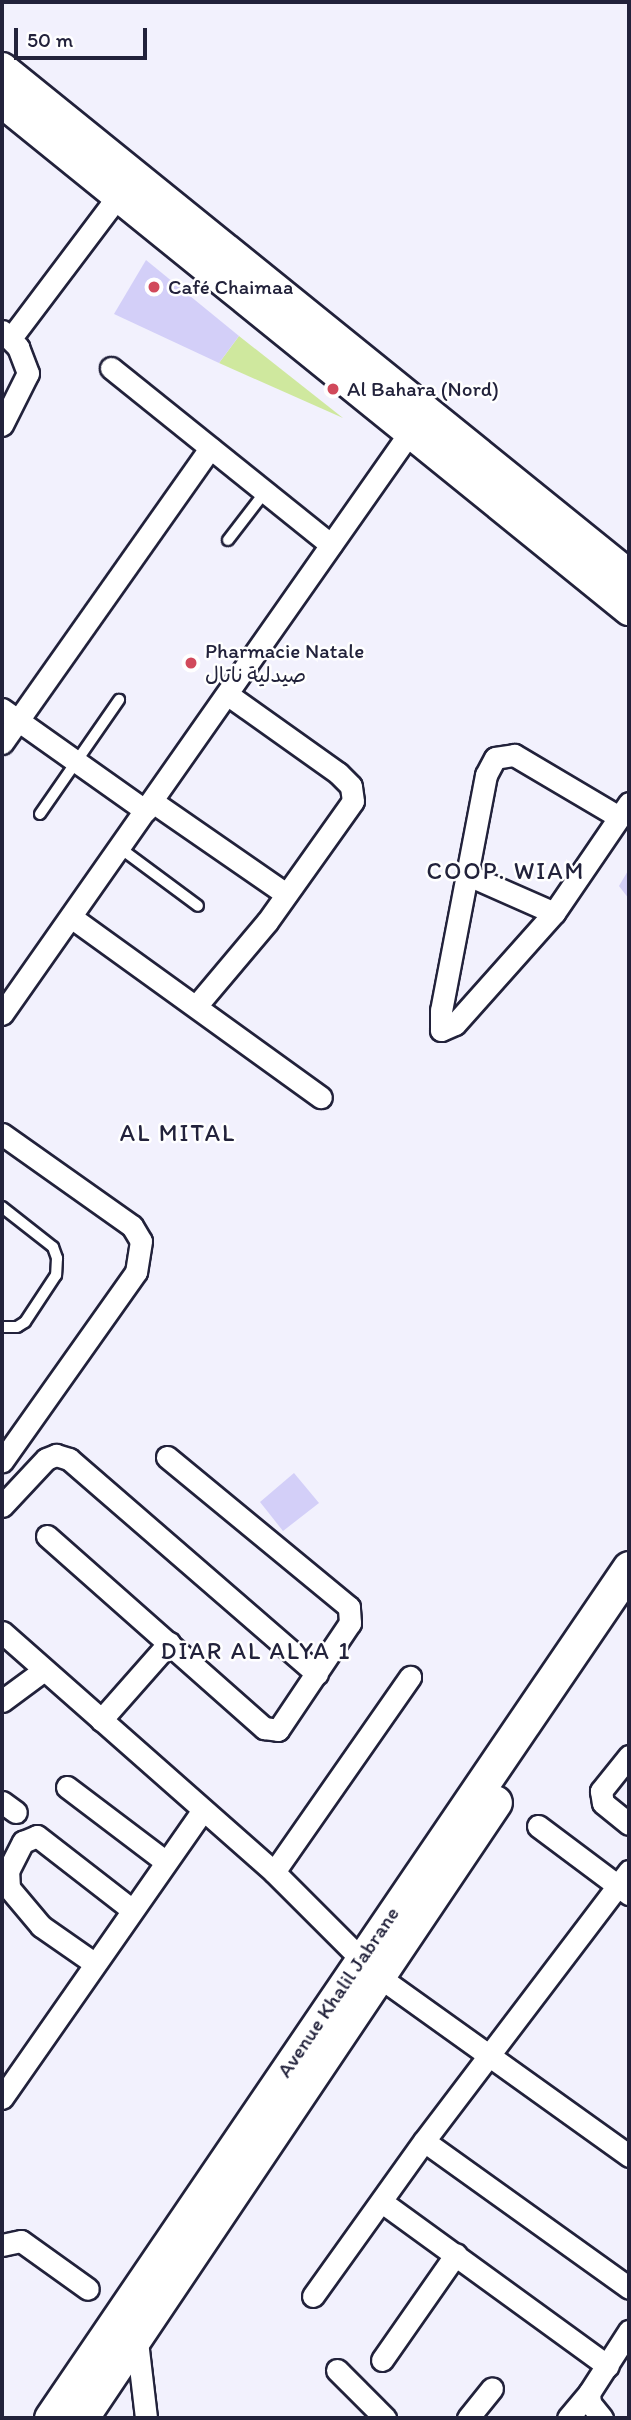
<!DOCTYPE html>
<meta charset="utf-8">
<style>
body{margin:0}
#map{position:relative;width:631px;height:2420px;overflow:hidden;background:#f2f1fd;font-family:Itim,"Playpen Sans Arabic",sans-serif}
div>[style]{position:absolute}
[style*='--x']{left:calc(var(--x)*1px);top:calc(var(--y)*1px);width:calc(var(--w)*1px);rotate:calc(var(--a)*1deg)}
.green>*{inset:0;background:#cfe89e}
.building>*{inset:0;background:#d3cff8}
.roads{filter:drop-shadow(2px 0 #22223b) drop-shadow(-2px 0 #22223b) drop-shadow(0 2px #22223b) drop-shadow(0 -2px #22223b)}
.lane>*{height:10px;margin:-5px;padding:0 5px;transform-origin:5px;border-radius:5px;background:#fff}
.street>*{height:21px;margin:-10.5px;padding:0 10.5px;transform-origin:10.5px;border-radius:10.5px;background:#fff}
.secondary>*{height:30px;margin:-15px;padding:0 15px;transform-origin:15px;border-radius:15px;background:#fff}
.primary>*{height:33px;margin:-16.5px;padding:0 16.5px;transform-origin:16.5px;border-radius:16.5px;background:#fff}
.dots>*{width:19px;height:19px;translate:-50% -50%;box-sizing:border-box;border:4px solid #fff;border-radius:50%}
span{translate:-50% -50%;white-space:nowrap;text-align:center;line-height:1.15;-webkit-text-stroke:5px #fff;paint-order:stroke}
.poi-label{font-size:21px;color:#22223b}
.left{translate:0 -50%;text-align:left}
.street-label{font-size:21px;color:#22223b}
.quarter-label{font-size:24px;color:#22223b;letter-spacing:2px}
.frame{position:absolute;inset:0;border:4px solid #22223b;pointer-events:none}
.scale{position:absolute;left:14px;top:28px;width:133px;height:32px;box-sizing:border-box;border:4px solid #22223b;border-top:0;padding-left:9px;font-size:21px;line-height:24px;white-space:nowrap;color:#22223b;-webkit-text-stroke:5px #fff;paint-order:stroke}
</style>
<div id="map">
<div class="green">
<div style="clip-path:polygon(239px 336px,343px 418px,219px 363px)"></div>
</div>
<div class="building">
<div style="clip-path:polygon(146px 260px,239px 336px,219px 363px,114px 314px)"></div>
<div style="clip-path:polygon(629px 869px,629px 899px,619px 886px)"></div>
<div style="clip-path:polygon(294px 1473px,319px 1503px,283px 1531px,260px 1502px)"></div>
</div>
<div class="roads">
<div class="lane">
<div style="--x:228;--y:540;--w:61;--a:-52.4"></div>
<div style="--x:40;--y:814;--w:139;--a:-55.3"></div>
<div style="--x:120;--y:848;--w:97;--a:36.6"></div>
<div style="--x:2;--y:1207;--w:65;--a:38.1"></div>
<div style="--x:53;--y:1247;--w:12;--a:70"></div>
<div style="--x:57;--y:1258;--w:17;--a:93"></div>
<div style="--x:56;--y:1275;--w:56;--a:123.4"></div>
<div style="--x:25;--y:1322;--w:9;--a:148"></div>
<div style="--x:17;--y:1327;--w:15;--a:180"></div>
</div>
<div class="street">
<div style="--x:2;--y:331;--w:23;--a:45"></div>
<div style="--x:18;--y:347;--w:28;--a:69"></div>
<div style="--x:28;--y:373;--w:58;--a:116.6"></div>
<div style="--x:11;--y:338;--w:178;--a:-53"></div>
<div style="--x:111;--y:368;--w:282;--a:38.8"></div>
<div style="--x:2;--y:709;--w:176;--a:35.3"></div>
<div style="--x:2;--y:743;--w:361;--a:-54.8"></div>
<div style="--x:153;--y:802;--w:162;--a:34.7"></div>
<div style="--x:619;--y:817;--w:122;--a:-149.4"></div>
<div style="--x:514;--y:755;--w:19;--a:171"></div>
<div style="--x:495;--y:758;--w:19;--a:118"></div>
<div style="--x:486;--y:775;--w:239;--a:100.8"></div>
<div style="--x:441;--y:1010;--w:20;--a:90"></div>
<div style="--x:441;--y:1030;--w:15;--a:-23"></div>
<div style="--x:455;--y:1024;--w:149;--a:-48.3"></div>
<div style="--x:554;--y:913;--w:133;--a:-55.7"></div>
<div style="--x:468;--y:875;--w:94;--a:23.8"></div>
<div style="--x:71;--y:917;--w:308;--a:35.8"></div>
<div style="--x:197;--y:1005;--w:109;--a:-49.9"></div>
<div style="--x:267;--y:922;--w:148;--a:-54.6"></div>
<div style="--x:353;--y:801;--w:15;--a:-98"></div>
<div style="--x:351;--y:786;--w:18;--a:-135"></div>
<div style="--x:338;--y:773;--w:136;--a:-144.6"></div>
<div style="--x:2;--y:1014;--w:707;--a:-54.96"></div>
<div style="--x:2;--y:1134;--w:159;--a:35.3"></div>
<div style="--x:132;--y:1226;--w:17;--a:59"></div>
<div style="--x:141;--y:1241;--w:31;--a:99"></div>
<div style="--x:136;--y:1272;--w:232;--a:125.3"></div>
<div style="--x:2;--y:1506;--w:64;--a:-46.9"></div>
<div style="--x:46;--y:1459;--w:11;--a:-22"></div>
<div style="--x:56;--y:1455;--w:14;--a:17"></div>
<div style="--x:69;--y:1459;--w:328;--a:40.9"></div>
<div style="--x:47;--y:1536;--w:290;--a:41.5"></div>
<div style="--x:264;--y:1728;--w:14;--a:8"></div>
<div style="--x:278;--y:1730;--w:129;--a:-56.1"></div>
<div style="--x:350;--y:1623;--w:16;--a:-94"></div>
<div style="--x:349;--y:1607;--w:236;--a:-140.5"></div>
<div style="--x:2;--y:1632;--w:363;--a:41.4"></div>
<div style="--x:274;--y:1872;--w:147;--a:45"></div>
<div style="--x:378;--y:1976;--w:309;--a:35.6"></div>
<div style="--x:2;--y:1701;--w:52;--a:-36.4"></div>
<div style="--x:101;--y:1720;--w:103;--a:-48.6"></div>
<div style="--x:629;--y:1756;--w:45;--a:128.7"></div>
<div style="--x:601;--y:1791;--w:12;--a:81"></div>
<div style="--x:603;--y:1803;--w:33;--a:39"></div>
<div style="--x:67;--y:1787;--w:124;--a:37.1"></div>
<div style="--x:2;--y:1802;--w:17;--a:36"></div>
<div style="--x:538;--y:1826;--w:114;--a:36.8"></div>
<div style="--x:274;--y:1872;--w:238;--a:-55.1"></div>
<div style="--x:94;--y:1963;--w:65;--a:-145.1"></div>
<div style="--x:41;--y:1926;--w:50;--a:-130.1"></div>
<div style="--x:9;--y:1888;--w:17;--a:-93"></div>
<div style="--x:8;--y:1871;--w:33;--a:-63"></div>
<div style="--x:23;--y:1842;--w:15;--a:-23"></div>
<div style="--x:37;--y:1836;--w:119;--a:37.8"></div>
<div style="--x:2;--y:2098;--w:350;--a:-55.1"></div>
<div style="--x:424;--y:2141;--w:252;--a:35.6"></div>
<div style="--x:382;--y:2202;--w:279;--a:36"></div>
<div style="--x:2;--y:2245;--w:19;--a:-12"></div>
<div style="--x:21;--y:2241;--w:82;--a:35.6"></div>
<div style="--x:313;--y:2296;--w:191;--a:-54.4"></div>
<div style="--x:424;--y:2141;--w:339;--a:-52.8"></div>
<div style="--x:131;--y:2336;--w:8;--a:40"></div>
<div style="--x:137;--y:2341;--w:78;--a:83.3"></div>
<div style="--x:382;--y:2360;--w:129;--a:-55.1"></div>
<div style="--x:337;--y:2370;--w:68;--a:45"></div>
<div style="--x:468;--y:2418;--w:38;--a:-51"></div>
<div style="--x:568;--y:2418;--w:33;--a:-50"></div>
<div style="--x:602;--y:2418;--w:19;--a:-129"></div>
<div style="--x:590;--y:2403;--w:10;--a:-96"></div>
<div style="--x:589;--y:2393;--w:74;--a:-57.2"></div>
</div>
<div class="secondary">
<div style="--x:2;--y:68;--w:806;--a:38.96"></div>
<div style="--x:2;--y:102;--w:807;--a:39.01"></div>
</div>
<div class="primary">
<div style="--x:51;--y:2418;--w:1028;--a:-55.78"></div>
<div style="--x:81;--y:2418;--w:742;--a:-56.1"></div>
</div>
</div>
<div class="dots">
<div style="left:154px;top:287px;background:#d1495b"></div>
<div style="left:333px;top:389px;background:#d1495b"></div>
<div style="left:191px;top:663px;background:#d1495b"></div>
</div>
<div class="poi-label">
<span class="left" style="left:168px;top:287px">Café Chaimaa</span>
<span class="left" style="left:347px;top:389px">Al Bahara (Nord)</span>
<span class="left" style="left:205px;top:663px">Pharmacie Natale<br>صيدلية ناتال</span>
</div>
<div class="street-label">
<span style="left:338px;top:1992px;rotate:-56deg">Avenue Khalil Jabrane</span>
</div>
<div class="quarter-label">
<span style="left:506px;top:871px">COOP. WIAM</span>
<span style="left:178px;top:1133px">AL MITAL</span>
<span style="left:256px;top:1651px">DIAR AL ALYA 1</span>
</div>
<div class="frame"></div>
<div class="scale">50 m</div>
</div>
